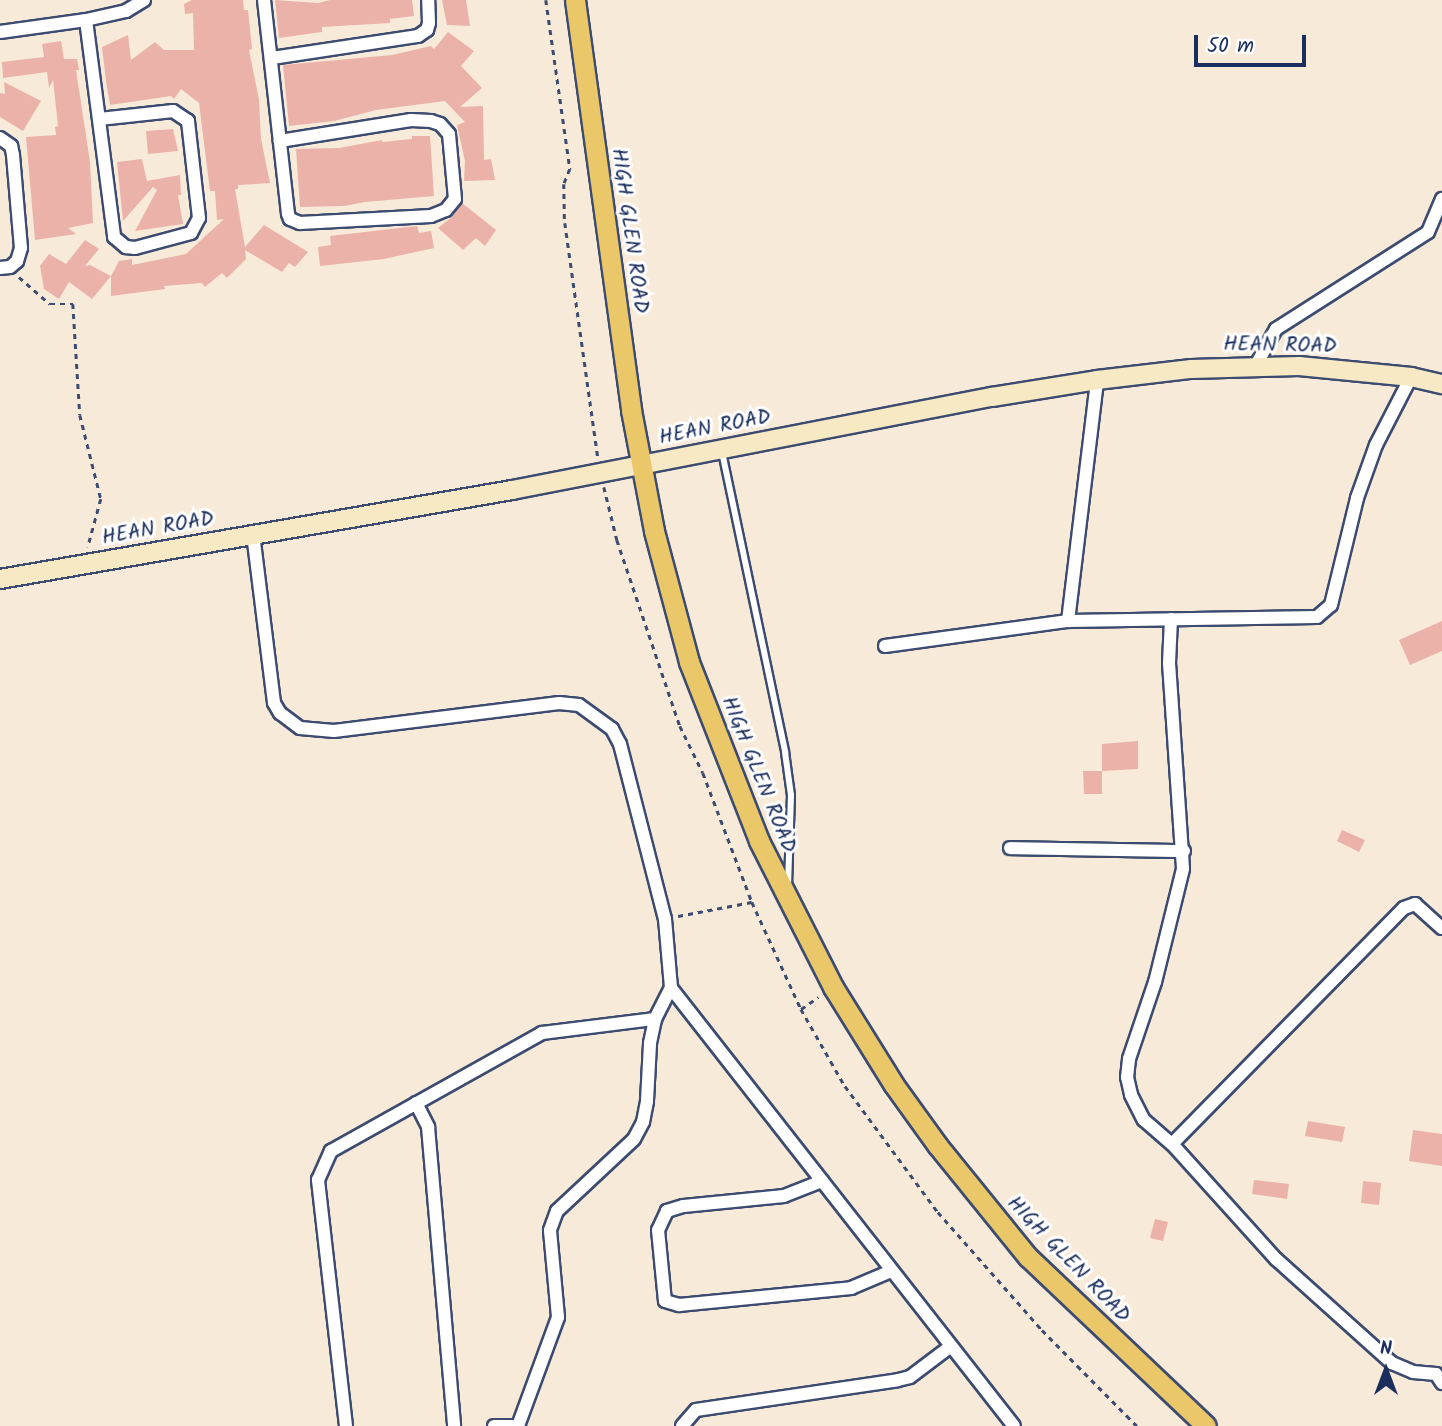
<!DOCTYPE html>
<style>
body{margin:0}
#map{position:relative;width:1442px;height:1426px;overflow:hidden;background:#f8ead8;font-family:Kalam,sans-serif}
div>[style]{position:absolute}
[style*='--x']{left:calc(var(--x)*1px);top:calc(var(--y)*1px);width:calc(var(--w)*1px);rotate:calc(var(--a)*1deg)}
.building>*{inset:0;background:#ebb2aa}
.path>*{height:2.5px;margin-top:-1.25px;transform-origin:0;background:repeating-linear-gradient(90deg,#3c4b70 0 5px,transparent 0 10px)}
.roads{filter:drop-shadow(2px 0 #3c4b70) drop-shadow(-2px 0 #3c4b70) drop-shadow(0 2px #3c4b70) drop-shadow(0 -2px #3c4b70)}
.lane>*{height:6px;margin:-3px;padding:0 3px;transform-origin:3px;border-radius:3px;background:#fff}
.street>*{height:12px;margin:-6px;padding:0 6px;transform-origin:6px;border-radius:6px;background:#fff}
.secondary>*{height:18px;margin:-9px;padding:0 9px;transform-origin:9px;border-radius:9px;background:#f7e9c3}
.primary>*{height:19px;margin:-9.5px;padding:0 9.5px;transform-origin:9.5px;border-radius:9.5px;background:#eac769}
span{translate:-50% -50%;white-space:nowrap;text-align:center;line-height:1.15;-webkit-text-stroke:6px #fff;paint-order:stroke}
.street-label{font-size:21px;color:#1b2f5e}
.north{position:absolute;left:1351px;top:1335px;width:70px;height:70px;-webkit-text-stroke:5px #fff;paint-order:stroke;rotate:0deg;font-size:19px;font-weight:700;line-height:28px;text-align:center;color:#1b2f5e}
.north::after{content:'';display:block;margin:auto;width:24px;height:32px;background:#1b2f5e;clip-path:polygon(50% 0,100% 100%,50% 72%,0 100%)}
.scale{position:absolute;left:1194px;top:35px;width:112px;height:32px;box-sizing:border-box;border:4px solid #1b2f5e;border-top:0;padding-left:9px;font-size:21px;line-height:24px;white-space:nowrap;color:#1b2f5e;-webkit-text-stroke:5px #fff;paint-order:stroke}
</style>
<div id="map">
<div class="building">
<div style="clip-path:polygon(192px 0,243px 0,244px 10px,248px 10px,252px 49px,249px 50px,259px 100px,261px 139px,270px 183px,238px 185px,238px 189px,235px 189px,245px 247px,264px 225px,308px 252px,295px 267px,289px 263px,282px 272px,245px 250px,246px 259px,227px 278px,222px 273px,205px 287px,202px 283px,164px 286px,165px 289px,111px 296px,111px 276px,92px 299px,69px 282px,59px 299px,44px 289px,40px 266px,49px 254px,66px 264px,85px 240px,99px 249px,85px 266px,90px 265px,111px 276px,119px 261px,132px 259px,132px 265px,186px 254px,224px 219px,217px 220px,215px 191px,210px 191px,199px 103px,181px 89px,174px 99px,171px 96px,110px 105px,106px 81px,102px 47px,128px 35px,131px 60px,155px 42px,164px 50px,194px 50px,193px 13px,185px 14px,184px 4px)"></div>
<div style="clip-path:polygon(275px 0,318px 3px,330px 0,412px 0,414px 16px,390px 19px,390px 23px,322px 27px,322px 32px,279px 38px)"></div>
<div style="clip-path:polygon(442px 0,466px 0,470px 26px,447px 25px)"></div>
<div style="clip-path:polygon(448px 32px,474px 51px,461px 66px,482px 88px,460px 107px,483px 106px,484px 160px,491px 159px,495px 180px,464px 181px,465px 161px,457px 125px,465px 122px,445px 101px,376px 110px,334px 121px,289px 126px,283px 65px,392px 55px,431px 46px,434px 49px)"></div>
<div style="clip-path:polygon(61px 41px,64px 59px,77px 59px,79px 70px,76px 70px,90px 162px,93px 223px,68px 228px,76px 234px,35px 240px,26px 137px,56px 135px,55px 127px,58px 126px,53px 80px,49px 88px,47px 72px,3px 78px,2px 62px,44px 57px,42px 44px)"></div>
<div style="clip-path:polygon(4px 82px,41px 101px,23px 131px,0 117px,0 93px,5px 94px)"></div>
<div style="clip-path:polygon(173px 129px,178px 151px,148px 154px,146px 131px)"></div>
<div style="clip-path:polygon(412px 136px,430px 136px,434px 196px,365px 202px,344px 206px,300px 207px,296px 149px,339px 148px,382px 140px,382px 142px,412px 139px)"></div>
<div style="clip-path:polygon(142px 159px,147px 181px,180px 175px,181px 195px,178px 195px,183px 224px,135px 231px,157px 190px,153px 187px,123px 221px,117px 162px)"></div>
<div style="clip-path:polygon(462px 203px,496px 230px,485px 246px,476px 238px,463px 250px,438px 228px,453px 216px)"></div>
<div style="clip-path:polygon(417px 226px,419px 233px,431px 231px,434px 248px,384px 259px,320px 266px,318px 247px,331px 245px,330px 236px)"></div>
<div style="clip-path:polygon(1442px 621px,1442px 651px,1410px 665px,1399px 640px)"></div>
<div style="clip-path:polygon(1138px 741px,1138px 769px,1102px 771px,1102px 744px)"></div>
<div style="clip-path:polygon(1083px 771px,1102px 771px,1102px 794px,1084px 794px)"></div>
<div style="clip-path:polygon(1342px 830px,1365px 840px,1359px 852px,1337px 841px)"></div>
<div style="clip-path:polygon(1308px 1121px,1345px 1127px,1342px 1142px,1305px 1136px)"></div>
<div style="clip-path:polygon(1413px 1130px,1442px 1134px,1442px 1166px,1409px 1161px)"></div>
<div style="clip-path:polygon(1254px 1180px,1289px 1184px,1287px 1199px,1252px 1194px)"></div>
<div style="clip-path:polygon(1363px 1181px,1381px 1183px,1379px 1205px,1361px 1203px)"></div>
<div style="clip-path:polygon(1155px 1219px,1168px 1222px,1163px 1241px,1150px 1238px)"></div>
</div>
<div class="path">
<div style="--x:546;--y:0;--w:171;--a:81.9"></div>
<div style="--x:570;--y:169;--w:16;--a:112"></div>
<div style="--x:564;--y:184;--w:39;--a:89"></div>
<div style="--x:565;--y:223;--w:236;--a:82"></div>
<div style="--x:19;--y:277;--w:41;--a:41.1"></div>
<div style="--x:50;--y:304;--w:23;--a:0"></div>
<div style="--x:73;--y:304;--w:111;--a:86.4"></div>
<div style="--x:80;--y:415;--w:87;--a:76"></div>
<div style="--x:101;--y:499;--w:50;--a:105.2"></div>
<div style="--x:604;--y:487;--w:55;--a:76.2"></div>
<div style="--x:617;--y:540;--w:196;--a:71.3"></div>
<div style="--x:680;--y:726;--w:52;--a:63.9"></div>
<div style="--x:703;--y:773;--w:138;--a:69.2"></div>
<div style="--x:678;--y:916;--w:75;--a:-10.7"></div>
<div style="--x:752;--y:902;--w:118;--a:65.4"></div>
<div style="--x:801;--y:1009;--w:21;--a:-35"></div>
<div style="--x:801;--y:1009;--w:89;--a:60.3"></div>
<div style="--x:845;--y:1086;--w:157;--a:53.6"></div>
<div style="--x:938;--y:1212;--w:157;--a:48.6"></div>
<div style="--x:1042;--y:1330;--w:135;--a:45.3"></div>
</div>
<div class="roads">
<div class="lane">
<div style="--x:722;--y:452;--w:307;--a:78.1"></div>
<div style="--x:785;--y:752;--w:43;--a:82.1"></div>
<div style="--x:791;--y:795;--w:91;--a:91.9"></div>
</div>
<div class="street">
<div style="--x:264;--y:0;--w:215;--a:83.6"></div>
<div style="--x:288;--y:214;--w:5;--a:68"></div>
<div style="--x:290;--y:219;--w:11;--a:22"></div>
<div style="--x:300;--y:223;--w:131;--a:-3.1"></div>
<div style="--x:431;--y:216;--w:16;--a:-22"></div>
<div style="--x:446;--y:210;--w:14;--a:-51"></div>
<div style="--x:455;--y:199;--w:65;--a:-95.3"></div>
<div style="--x:449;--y:134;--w:13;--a:-132"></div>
<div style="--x:440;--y:124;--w:9;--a:-162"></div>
<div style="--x:431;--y:121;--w:20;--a:-177"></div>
<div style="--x:411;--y:120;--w:133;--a:170.9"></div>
<div style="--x:86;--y:20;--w:219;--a:82.6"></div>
<div style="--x:114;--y:237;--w:16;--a:40"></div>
<div style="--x:126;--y:247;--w:9;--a:6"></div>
<div style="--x:135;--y:248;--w:58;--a:-15"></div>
<div style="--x:191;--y:233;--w:17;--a:-62"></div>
<div style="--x:199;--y:218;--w:98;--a:-96.5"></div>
<div style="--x:188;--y:121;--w:18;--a:-146"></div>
<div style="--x:173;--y:111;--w:74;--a:173.8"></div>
<div style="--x:0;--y:32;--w:87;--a:-7.9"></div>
<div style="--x:86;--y:20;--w:41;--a:-12.7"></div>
<div style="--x:126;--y:11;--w:21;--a:-31"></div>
<div style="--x:272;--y:58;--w:148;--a:-8.6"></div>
<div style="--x:418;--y:36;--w:11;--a:-34"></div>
<div style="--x:427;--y:30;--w:7;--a:-74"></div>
<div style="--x:429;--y:23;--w:23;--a:-92"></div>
<div style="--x:0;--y:138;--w:14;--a:36"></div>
<div style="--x:11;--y:146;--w:9;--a:77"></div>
<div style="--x:13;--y:155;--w:93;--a:85.1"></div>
<div style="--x:21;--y:248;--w:14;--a:107"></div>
<div style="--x:17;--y:261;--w:9;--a:139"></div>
<div style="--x:10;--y:267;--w:10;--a:174"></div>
<div style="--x:1255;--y:367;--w:43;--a:-61.1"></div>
<div style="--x:1276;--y:329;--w:180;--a:-32.5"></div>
<div style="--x:1428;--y:232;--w:36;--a:-67"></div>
<div style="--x:253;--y:534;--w:170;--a:82.9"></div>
<div style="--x:274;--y:703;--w:12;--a:59"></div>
<div style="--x:280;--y:713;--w:25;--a:37"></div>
<div style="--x:300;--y:728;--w:34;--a:5"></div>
<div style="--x:334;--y:731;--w:227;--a:-7.1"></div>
<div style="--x:559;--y:703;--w:20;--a:6"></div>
<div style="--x:579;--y:705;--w:41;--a:36"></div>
<div style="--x:612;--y:729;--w:17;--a:62"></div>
<div style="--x:620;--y:744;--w:181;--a:75.6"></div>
<div style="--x:665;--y:919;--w:69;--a:85"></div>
<div style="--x:671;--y:988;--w:556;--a:51.94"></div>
<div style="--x:1171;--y:619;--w:44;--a:92.6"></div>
<div style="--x:1169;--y:663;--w:206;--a:86.1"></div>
<div style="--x:1183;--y:869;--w:116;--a:103.9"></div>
<div style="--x:1155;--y:982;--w:81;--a:108.7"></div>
<div style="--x:1129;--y:1059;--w:18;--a:96"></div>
<div style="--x:1127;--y:1077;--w:18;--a:77"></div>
<div style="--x:1131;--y:1095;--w:28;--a:63"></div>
<div style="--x:1144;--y:1120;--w:37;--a:41"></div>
<div style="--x:1172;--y:1144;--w:155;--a:47.9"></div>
<div style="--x:1276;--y:1259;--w:156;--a:41.9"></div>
<div style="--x:1392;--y:1363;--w:23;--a:23"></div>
<div style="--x:1413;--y:1372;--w:23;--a:5"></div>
<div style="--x:1436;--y:1374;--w:11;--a:56"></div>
<div style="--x:1068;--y:621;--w:243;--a:-83.1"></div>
<div style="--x:885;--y:646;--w:185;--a:-7.8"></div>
<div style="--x:1068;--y:621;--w:249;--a:-0.9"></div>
<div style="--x:1317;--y:617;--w:18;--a:-41"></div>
<div style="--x:1331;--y:605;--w:110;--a:-76.3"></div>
<div style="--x:1357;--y:498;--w:56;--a:-70.3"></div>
<div style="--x:1376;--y:445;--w:76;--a:-62.8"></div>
<div style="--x:1010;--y:848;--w:174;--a:1"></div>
<div style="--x:416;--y:1103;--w:27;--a:63"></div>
<div style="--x:428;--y:1127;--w:300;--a:85"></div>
<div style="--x:1172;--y:1144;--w:331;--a:-45.5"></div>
<div style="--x:1404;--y:908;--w:12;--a:-20"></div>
<div style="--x:1415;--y:904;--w:36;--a:42"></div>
<div style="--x:822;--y:1181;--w:41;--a:158.5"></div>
<div style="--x:784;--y:1196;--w:101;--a:174.3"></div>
<div style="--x:683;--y:1206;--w:17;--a:163"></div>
<div style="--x:667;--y:1211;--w:21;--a:115"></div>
<div style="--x:658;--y:1230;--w:71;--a:84.4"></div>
<div style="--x:665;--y:1301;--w:15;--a:16"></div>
<div style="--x:679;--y:1305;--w:173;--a:-5.6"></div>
<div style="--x:851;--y:1288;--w:43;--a:-23"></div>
<div style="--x:346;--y:1426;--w:248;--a:-96.5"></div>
<div style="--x:318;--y:1180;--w:32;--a:-66"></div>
<div style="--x:331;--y:1151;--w:242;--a:-29.2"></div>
<div style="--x:542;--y:1033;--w:114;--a:-7.1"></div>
<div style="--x:494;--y:1426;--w:18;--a:0"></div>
<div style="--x:518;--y:1426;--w:116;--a:-69.8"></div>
<div style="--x:558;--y:1317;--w:87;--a:-95.3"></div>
<div style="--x:550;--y:1230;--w:20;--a:-70"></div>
<div style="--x:557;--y:1211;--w:105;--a:-43.1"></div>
<div style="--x:634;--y:1139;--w:19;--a:-62"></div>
<div style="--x:643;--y:1122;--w:21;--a:-79"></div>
<div style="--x:647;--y:1101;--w:58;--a:-87"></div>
<div style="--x:650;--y:1043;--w:25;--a:-78"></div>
<div style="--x:655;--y:1019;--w:35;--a:-63"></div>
<div style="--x:682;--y:1426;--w:21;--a:-49"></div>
<div style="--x:696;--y:1410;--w:204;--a:-8.4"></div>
<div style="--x:898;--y:1380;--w:12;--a:-14"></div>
<div style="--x:910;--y:1377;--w:51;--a:-37.1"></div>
</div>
<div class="secondary">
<div style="--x:0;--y:579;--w:520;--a:-9.86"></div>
<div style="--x:512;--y:490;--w:489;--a:-11"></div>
<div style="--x:992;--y:397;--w:106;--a:-9.2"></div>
<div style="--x:1097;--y:380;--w:95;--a:-6.7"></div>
<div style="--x:1191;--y:369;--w:108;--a:-1.6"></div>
<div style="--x:1299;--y:366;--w:113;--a:5.6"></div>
<div style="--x:1411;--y:377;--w:32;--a:13"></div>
</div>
<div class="primary">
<div style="--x:575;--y:0;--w:414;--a:82.2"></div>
<div style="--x:631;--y:410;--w:123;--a:79.2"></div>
<div style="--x:654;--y:531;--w:136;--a:75"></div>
<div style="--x:689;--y:662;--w:192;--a:68.6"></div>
<div style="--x:759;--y:841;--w:164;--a:63.1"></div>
<div style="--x:833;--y:987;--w:115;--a:58.1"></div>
<div style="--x:894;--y:1085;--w:75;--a:54.2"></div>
<div style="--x:938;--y:1146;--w:143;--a:51"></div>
<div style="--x:1028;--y:1257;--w:245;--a:43.5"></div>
</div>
</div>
<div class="street-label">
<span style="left:629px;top:231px;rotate:82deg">HIGH GLEN ROAD</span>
<span style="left:1280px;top:346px;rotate:1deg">HEAN ROAD</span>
<span style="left:715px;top:428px;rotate:-11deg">HEAN ROAD</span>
<span style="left:158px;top:529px;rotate:-10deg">HEAN ROAD</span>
<span style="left:758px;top:775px;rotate:68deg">HIGH GLEN ROAD</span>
<span style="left:1068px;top:1260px;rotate:46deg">HIGH GLEN ROAD</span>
</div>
<div class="north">N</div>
<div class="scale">50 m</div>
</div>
